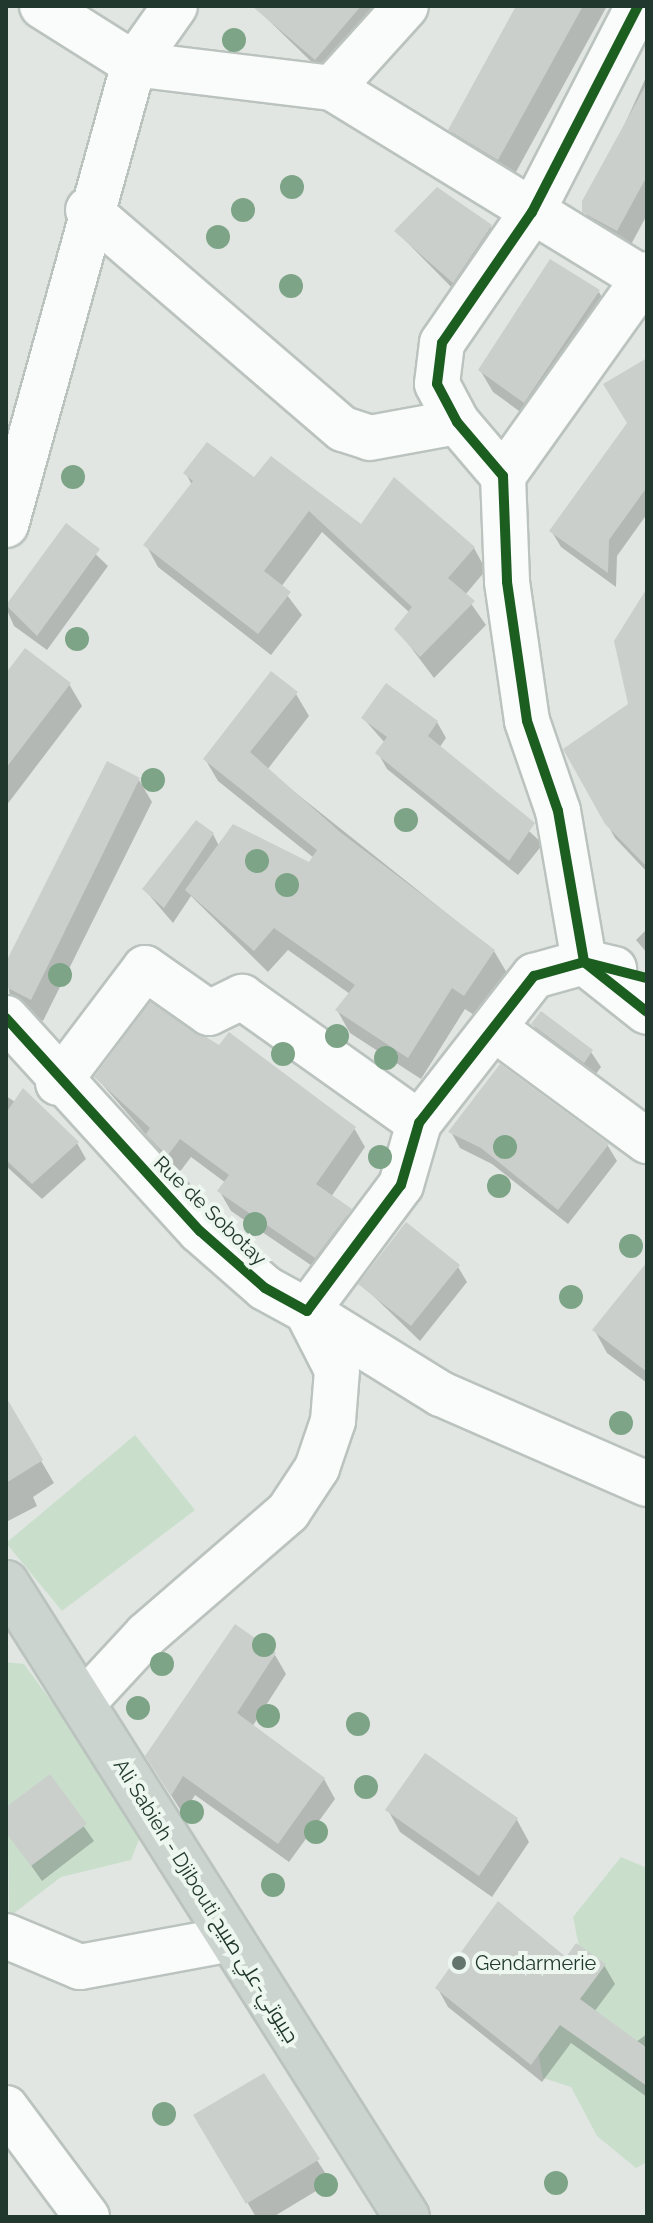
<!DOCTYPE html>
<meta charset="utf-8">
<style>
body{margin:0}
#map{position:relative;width:653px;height:2223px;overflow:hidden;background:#e1e6e3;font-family:Raleway,Cairo,sans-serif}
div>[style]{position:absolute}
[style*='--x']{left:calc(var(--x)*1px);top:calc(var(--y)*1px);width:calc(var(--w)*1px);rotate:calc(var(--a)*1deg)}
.green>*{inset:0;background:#c9dfcc}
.shadow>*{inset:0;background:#0003}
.building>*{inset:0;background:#cacfcc}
.roads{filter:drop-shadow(2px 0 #bbc3bf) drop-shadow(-2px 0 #bbc3bf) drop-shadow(0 2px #bbc3bf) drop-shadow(0 -2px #bbc3bf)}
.minor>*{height:44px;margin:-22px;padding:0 22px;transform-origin:22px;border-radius:22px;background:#fafbfb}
.major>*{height:44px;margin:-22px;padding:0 22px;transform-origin:22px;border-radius:22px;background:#ccd4d0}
.cycleway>*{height:10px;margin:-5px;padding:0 5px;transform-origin:5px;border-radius:5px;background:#1b5e20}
.trees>*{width:24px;height:24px;margin:-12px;border-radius:50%;background:#7da486}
.dots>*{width:22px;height:22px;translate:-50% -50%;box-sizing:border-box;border:4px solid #eef6f0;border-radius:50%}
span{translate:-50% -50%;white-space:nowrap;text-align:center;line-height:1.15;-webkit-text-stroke:8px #eef6f0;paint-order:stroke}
.street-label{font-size:20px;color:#20382d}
.poi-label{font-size:20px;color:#20382d}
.left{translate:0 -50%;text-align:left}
.frame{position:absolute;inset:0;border:8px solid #20382d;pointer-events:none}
</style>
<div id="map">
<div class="green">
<div style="clip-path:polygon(135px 1435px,195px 1510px,62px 1611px,6px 1543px)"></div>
<div style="clip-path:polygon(6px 1662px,24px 1664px,144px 1827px,131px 1860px,61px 1877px,9px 1917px)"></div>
<div style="clip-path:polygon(621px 1857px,647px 1868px,647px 2162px,636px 2168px,597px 2136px,571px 2087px,543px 2078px,537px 2047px,585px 1976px,573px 1917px)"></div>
</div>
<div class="shadow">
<div style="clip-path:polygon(382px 6px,325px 75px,256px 8px,258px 6px)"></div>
<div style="clip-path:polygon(518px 6px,607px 6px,511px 181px,463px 152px,450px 130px)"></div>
<div style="clip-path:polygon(647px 75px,647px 215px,628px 250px,596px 232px,585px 212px)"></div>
<div style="clip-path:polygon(437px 189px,491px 227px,500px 243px,462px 298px,396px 231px)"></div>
<div style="clip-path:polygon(599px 292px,611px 314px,537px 424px,493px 392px,480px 370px)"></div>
<div style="clip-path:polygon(647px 360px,647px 514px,617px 556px,616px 587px,561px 547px,552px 532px,629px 423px)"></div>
<div style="clip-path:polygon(186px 474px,255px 480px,362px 527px,474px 548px,486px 570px,465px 595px,486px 625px,434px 678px,397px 629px,410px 613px,322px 532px,281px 587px,302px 615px,271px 655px,158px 567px,146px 545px,192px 485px)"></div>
<div style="clip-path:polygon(66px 526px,108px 566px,47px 650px,14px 626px,6px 608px)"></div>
<div style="clip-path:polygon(6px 676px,69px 684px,82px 706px,6px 806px)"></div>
<div style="clip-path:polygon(296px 694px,309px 716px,267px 770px,494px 951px,507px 973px,477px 1017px,465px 1009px,421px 1079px,350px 1033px,337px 1010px,350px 994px,288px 950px,268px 972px,191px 896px,173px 923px,144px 889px,213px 834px,219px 846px,310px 865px,314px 858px,218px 781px,205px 759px)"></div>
<div style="clip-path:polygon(363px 718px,437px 722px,446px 738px,439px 748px,543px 844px,518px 875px,387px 769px,378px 753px,385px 743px)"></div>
<div style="clip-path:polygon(566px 749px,647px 752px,647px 872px,615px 838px)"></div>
<div style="clip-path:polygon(139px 780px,152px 802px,43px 1021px,11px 1004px,6px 967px)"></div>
<div style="clip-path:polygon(647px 929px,647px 953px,636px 940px)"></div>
<div style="clip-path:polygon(533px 1024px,591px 1052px,601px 1067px,593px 1078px,542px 1040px)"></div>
<div style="clip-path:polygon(96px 1077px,354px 1128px,365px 1147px,331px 1197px,361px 1230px,327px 1276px,231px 1211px,220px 1192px,226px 1183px,191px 1157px,179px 1173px)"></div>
<div style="clip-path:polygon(6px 1096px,77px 1143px,86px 1159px,42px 1199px,6px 1166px)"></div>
<div style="clip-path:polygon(451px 1132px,608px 1146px,617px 1161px,568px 1224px,492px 1164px,460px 1148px)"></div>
<div style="clip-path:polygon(647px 1265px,647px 1383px,607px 1353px,595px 1331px)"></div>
<div style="clip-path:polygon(458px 1267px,467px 1282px,420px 1341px,361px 1284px)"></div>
<div style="clip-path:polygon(6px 1401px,54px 1483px,33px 1497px,37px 1506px,8px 1521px)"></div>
<div style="clip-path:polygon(275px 1655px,286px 1674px,252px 1727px,324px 1779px,335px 1799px,289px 1862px,195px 1795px,183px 1814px,159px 1776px)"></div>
<div style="clip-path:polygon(49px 1777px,94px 1841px,42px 1881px,6px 1830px,6px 1809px)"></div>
<div style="clip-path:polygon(388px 1810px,517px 1820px,529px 1842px,492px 1897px,400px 1832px)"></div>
<div style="clip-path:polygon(567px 1959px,604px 1965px,615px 1984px,594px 2012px,636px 2042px,647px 2034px,647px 2097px,571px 2043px,542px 2082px,448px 2007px,438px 1989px)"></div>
<div style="clip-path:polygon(263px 2076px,331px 2182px,273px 2217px,256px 2217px,196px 2116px)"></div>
</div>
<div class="building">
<div style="clip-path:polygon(252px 6px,361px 6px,315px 60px)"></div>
<div style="clip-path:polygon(516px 6px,583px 6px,498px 160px,448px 130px)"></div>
<div style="clip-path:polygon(647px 83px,647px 176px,617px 231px,582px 212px,582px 201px)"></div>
<div style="clip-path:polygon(437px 187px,492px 225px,453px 283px,394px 231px)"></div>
<div style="clip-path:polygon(550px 259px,600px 290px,524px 403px,478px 370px)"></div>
<div style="clip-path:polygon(647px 358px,647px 487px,609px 540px,608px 573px,549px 531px,627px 423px,603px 384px)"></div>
<div style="clip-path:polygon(207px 442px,254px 477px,271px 456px,361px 524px,394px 477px,475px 547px,448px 578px,475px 601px,420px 657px,394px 629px,412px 607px,309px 511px,264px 571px,291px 592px,258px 634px,143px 545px,193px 481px,183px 473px)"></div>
<div style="clip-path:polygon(66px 523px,100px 549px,37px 636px,6px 605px)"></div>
<div style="clip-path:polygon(647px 588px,647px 867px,605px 824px,563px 749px,628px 704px,614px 641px)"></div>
<div style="clip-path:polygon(25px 648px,71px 683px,6px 768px,6px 673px)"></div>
<div style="clip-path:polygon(271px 671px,298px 692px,250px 752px,340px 832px,495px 950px,464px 996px,452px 988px,408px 1058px,335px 1010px,355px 985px,274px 928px,254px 951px,185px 890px,233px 824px,309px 862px,317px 850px,203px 759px)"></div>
<div style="clip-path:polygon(386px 683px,438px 721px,428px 736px,535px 823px,509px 861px,375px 753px,387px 737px,361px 718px)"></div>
<div style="clip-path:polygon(107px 761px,140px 778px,31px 1000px,6px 987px,6px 962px)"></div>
<div style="clip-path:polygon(196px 820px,214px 833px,164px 908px,142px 889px)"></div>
<div style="clip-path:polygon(150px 1002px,219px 1045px,229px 1032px,356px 1127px,316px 1184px,352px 1209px,315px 1258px,217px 1191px,229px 1175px,180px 1139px,168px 1155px,159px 1148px,146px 1134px,150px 1128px,94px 1077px)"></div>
<div style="clip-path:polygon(541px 1011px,593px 1050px,584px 1063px,531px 1024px)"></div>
<div style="clip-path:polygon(500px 1064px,609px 1144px,558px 1210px,481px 1148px,448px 1132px)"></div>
<div style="clip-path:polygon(23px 1088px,79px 1142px,32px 1184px,6px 1160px,6px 1113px)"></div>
<div style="clip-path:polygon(406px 1222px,460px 1265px,411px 1326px,358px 1284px)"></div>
<div style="clip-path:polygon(647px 1262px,647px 1372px,592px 1330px)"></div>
<div style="clip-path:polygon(6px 1397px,43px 1460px,6px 1483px)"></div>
<div style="clip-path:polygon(235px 1624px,276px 1653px,237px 1713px,325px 1778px,278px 1844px,183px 1776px,171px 1796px,145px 1756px)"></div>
<div style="clip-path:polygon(425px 1753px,518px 1818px,479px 1876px,385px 1810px)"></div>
<div style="clip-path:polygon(50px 1774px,87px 1824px,31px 1866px,6px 1833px,6px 1807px)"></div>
<div style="clip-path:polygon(498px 1901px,566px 1957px,576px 1943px,606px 1964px,580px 1999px,647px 2048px,647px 2086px,560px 2025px,531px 2065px,435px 1988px)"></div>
<div style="clip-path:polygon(264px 2073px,320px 2159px,246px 2204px,193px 2115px)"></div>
</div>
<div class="roads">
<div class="minor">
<div style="--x:42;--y:6;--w:109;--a:32.2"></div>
<div style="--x:134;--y:64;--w:199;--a:6.9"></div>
<div style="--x:332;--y:88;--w:369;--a:31.5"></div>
<div style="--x:638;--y:6;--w:232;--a:117.2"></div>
<div style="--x:532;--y:212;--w:159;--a:124.5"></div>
<div style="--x:442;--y:343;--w:41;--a:97"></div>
<div style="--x:437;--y:384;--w:43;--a:62.2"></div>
<div style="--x:457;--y:422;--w:71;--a:49.6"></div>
<div style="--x:503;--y:476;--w:106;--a:87.8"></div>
<div style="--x:507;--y:582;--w:140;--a:81.8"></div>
<div style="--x:527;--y:721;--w:95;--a:71"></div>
<div style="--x:558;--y:811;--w:153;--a:80.2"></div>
<div style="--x:584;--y:962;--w:80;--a:38.4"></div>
<div style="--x:332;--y:88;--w:110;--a:-47.9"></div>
<div style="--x:88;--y:210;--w:336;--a:40.7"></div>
<div style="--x:343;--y:429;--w:28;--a:18"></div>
<div style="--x:370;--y:438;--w:88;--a:-10.4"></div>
<div style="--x:503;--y:476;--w:248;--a:-54.5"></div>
<div style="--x:6;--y:525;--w:478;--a:-74.5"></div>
<div style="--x:134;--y:64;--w:71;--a:-54.7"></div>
<div style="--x:6;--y:1018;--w:288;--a:47.7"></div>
<div style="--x:200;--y:1231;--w:86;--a:41.2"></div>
<div style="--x:265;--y:1288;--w:48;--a:28.7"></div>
<div style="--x:307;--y:1311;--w:157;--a:-53.3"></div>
<div style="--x:401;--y:1185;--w:65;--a:-73.8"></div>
<div style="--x:419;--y:1123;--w:187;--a:-52"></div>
<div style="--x:534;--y:976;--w:52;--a:-15.6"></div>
<div style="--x:584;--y:962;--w:31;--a:13"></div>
<div style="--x:495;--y:1029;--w:189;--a:36.4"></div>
<div style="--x:58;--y:1083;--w:144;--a:-52.9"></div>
<div style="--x:145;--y:968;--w:78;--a:35.1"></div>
<div style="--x:209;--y:1013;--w:37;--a:-26"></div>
<div style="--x:242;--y:997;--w:217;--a:35.4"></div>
<div style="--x:307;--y:1311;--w:158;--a:31.8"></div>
<div style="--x:441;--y:1394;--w:225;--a:23.6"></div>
<div style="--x:83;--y:1703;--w:93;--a:-47.2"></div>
<div style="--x:146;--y:1635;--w:188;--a:-40.9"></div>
<div style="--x:288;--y:1512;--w:53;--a:-56.6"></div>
<div style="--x:317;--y:1468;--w:50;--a:-71.2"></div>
<div style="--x:333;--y:1421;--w:51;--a:-85.5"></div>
<div style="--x:337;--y:1370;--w:66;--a:-117"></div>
<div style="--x:6;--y:1936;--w:80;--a:22.7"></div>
<div style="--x:80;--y:1967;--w:148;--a:-10.5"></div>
<div style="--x:6;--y:2108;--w:136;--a:53.4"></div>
</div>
<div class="major">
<div style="--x:6;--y:1583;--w:750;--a:57.69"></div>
</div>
</div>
<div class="cycleway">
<div style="--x:638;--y:6;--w:232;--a:117.2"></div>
<div style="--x:532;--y:212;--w:159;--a:124.5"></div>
<div style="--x:442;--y:343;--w:41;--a:97"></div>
<div style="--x:437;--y:384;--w:43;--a:62.2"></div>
<div style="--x:457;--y:422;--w:71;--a:49.6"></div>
<div style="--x:503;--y:476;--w:106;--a:87.8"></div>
<div style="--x:507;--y:582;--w:140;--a:81.8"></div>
<div style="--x:527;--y:721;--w:95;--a:71"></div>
<div style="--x:558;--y:811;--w:153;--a:80.2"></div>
<div style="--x:584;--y:962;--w:80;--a:38.4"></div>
<div style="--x:6;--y:1018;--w:288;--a:47.7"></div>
<div style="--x:200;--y:1231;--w:86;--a:41.2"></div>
<div style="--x:265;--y:1288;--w:48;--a:28.7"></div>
<div style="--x:307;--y:1311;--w:157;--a:-53.3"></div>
<div style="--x:401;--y:1185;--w:65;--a:-73.8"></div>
<div style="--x:419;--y:1123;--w:187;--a:-52"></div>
<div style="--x:534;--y:976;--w:52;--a:-15.6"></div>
<div style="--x:584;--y:962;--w:65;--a:14.3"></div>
</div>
<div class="trees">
<div style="left:234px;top:40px"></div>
<div style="left:292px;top:187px"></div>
<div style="left:243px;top:210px"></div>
<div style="left:218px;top:237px"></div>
<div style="left:291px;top:286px"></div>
<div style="left:73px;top:477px"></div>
<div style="left:77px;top:639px"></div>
<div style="left:153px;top:780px"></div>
<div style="left:406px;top:820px"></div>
<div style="left:257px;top:861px"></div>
<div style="left:287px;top:885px"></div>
<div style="left:60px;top:975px"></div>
<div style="left:337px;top:1036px"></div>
<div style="left:283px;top:1054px"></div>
<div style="left:386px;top:1058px"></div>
<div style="left:505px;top:1147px"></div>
<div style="left:380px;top:1157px"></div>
<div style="left:499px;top:1186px"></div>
<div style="left:255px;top:1224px"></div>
<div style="left:631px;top:1246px"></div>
<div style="left:571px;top:1297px"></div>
<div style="left:621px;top:1423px"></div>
<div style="left:264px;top:1645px"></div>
<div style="left:162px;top:1664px"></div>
<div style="left:138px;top:1708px"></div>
<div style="left:268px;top:1716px"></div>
<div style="left:358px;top:1724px"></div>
<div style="left:366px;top:1787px"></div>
<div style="left:192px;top:1812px"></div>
<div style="left:316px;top:1832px"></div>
<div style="left:273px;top:1885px"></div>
<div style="left:164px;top:2114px"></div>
<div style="left:556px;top:2183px"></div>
<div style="left:326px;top:2185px"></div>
</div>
<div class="dots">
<div style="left:459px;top:1963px;background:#64756d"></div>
</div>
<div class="street-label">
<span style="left:210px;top:1211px;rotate:44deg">Rue de Sobotay</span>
<span style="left:206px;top:1901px;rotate:58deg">Ali Sabieh - Djibouti جيبوتي-علي صبيح</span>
</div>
<div class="poi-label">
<span class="left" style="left:475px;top:1963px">Gendarmerie</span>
</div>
<div class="frame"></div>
</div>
